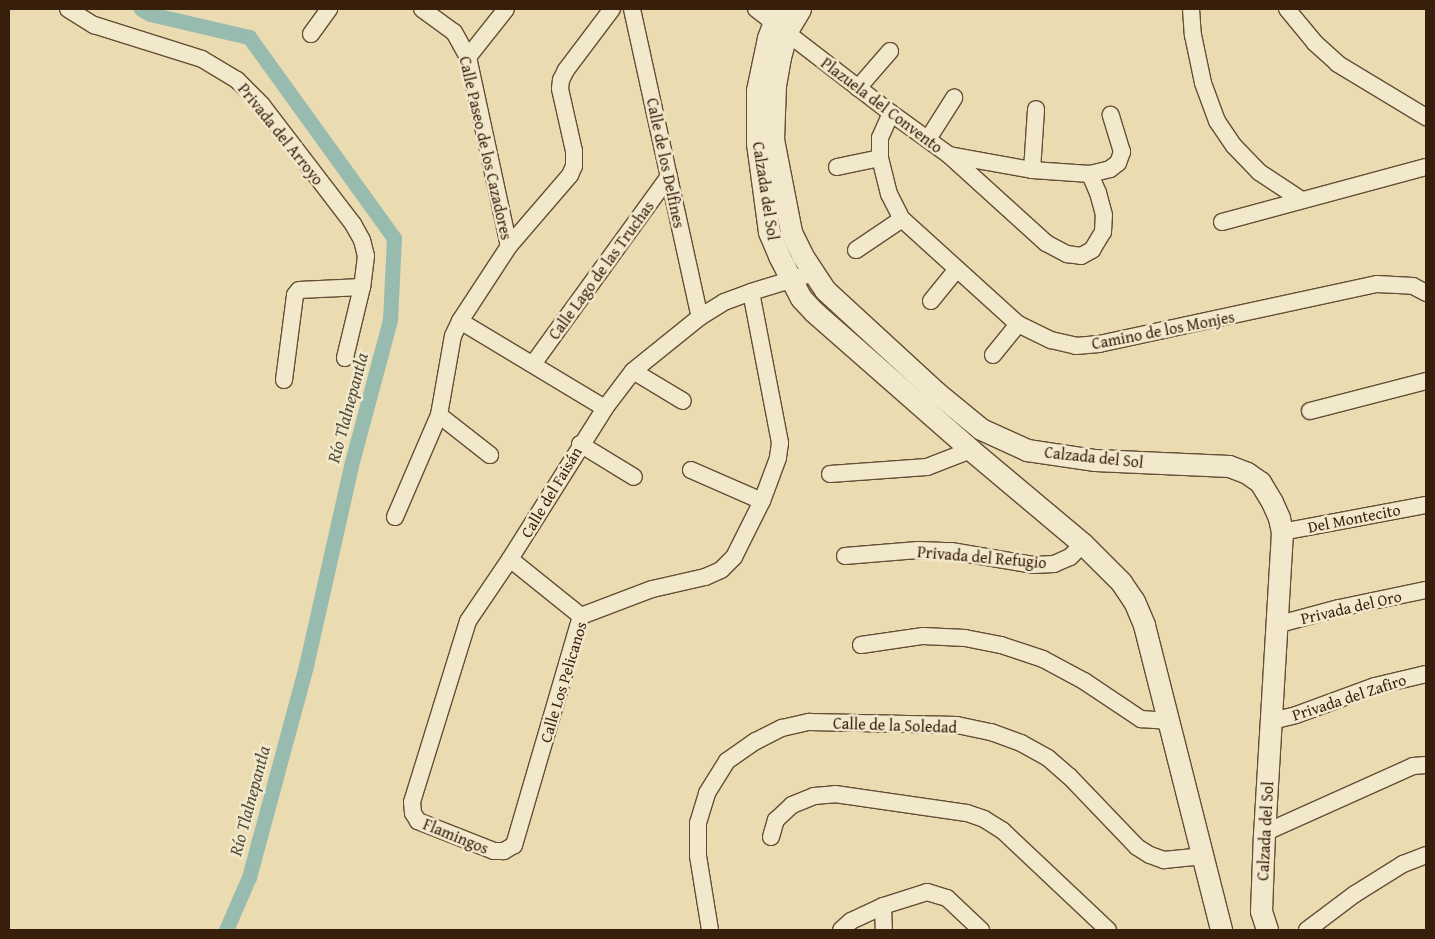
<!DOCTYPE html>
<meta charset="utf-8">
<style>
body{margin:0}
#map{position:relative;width:1435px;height:939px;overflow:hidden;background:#ebdbb1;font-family:"Gentium Book Plus",serif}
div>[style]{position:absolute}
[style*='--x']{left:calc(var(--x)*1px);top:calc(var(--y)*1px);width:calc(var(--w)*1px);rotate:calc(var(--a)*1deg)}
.canal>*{height:15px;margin:-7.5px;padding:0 7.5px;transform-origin:7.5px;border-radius:7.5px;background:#98bbaf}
.roads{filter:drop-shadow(1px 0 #644e35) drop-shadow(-1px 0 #644e35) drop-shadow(0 1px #644e35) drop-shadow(0 -1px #644e35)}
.minor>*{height:16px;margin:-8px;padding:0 8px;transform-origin:8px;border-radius:8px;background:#f2e8cc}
.tertiary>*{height:21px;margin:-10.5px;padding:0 10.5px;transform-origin:10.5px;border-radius:10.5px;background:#f2e8cc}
span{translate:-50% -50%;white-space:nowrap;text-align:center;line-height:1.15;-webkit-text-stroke:5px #f2e8cc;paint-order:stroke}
.street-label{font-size:16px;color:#371f0c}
.water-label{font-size:18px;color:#544e3d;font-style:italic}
.frame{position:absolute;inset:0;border:10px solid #371f0c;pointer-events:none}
</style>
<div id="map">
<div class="canal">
<div style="--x:141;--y:9;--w:10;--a:29"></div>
<div style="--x:150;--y:14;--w:102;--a:13.1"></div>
<div style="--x:249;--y:37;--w:248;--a:54.2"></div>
<div style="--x:394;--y:238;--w:82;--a:92.8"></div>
<div style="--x:390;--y:320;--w:151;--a:105"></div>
<div style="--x:351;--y:466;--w:205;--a:102.7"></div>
<div style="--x:306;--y:666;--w:219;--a:105.1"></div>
<div style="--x:249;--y:877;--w:58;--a:113.5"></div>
</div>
<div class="roads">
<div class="minor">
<div style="--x:68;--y:9;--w:31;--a:32"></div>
<div style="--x:94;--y:25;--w:113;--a:17.5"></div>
<div style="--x:202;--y:59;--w:41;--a:31"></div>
<div style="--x:237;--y:80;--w:35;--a:45"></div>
<div style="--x:262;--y:105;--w:150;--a:52.6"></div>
<div style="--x:353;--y:224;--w:18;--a:61"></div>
<div style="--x:362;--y:240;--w:16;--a:76"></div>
<div style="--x:366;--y:256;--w:31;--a:97"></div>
<div style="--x:362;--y:287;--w:73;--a:103.5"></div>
<div style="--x:422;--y:9;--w:39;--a:36"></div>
<div style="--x:454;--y:32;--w:29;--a:61"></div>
<div style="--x:468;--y:57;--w:193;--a:77.8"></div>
<div style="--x:632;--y:9;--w:315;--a:77.6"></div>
<div style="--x:756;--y:9;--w:170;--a:37.6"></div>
<div style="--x:891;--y:113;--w:72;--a:35.9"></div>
<div style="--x:949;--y:155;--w:131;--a:42.2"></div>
<div style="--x:1046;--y:243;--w:24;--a:28"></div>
<div style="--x:1067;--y:254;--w:14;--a:8"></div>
<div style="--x:1081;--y:256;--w:13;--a:-29"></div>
<div style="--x:1092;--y:250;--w:21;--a:-59"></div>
<div style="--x:1103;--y:232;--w:17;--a:-87"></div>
<div style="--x:1104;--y:215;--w:23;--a:-105"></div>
<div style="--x:1098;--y:193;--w:21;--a:-113"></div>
<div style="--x:1090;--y:174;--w:58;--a:-176.1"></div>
<div style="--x:1032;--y:170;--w:84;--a:-169.8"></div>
<div style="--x:1191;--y:9;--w:26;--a:86"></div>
<div style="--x:1193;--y:35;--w:49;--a:78.2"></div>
<div style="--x:1203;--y:83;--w:40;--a:69.8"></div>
<div style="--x:1217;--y:121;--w:30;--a:56"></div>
<div style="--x:1234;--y:146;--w:36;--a:46"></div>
<div style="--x:1259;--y:172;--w:49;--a:33.4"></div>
<div style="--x:1287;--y:9;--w:44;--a:50.5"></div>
<div style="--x:1315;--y:43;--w:31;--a:42"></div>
<div style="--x:1338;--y:64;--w:103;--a:31.1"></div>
<div style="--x:311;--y:34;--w:31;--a:-54"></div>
<div style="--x:468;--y:57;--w:61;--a:-51.6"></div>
<div style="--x:858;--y:88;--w:49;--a:-49.1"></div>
<div style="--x:891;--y:113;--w:27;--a:114"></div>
<div style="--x:880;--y:138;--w:20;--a:90"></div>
<div style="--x:880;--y:158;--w:37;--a:76"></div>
<div style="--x:889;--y:194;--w:28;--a:63"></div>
<div style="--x:902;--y:219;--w:156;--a:42.2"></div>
<div style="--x:1018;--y:324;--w:37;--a:26"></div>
<div style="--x:1051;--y:340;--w:26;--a:13"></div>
<div style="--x:1076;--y:346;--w:23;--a:-5"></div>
<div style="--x:1099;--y:344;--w:284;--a:-12.2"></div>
<div style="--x:1377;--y:284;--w:36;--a:3"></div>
<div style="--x:1413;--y:286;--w:15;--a:28"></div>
<div style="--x:928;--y:139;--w:49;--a:-57.6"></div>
<div style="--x:837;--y:167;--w:44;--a:-11.8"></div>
<div style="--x:1032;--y:170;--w:61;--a:-86.2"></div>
<div style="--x:1090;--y:174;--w:21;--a:-14"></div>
<div style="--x:1110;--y:169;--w:10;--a:-37"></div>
<div style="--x:1118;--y:163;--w:12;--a:-70"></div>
<div style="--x:1122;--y:152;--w:39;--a:-107"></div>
<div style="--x:1222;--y:222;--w:211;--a:-15.1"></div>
<div style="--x:856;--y:250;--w:55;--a:-34"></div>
<div style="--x:751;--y:292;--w:154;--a:79.1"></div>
<div style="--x:780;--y:443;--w:15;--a:98"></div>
<div style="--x:778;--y:458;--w:46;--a:110.4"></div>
<div style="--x:762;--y:501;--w:63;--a:116.6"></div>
<div style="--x:734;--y:557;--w:18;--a:135"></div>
<div style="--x:721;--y:570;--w:17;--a:156"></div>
<div style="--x:705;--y:577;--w:54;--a:167.2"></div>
<div style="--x:652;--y:589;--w:76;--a:159.2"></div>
<div style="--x:581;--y:616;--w:239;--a:106.3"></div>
<div style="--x:514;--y:845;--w:12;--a:149"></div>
<div style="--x:504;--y:851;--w:10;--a:180"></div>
<div style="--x:494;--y:851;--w:82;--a:-158.5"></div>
<div style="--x:418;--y:821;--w:9;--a:-122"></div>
<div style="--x:413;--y:813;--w:11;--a:-95"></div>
<div style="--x:412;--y:802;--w:189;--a:-72.8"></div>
<div style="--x:468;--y:621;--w:75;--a:-55.9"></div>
<div style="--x:510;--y:559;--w:178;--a:-57.8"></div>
<div style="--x:605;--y:408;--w:46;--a:-52.9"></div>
<div style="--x:633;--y:371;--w:86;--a:-38.9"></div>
<div style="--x:700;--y:317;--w:28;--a:-32"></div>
<div style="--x:724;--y:302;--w:29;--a:-20"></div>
<div style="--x:751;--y:292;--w:65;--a:-17"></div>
<div style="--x:931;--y:301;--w:40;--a:-51"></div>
<div style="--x:460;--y:321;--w:169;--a:31"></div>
<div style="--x:993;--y:355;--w:40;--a:-51"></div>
<div style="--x:533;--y:364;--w:232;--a:-54.1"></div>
<div style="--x:633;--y:371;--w:58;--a:31"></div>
<div style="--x:284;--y:380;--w:86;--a:-82.6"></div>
<div style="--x:295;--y:295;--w:6;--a:-51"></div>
<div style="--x:299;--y:290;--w:63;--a:-2.7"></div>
<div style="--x:1310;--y:411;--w:120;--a:-14.5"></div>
<div style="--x:439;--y:415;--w:65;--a:38.1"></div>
<div style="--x:580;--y:444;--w:63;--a:31.4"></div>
<div style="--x:691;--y:470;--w:77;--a:23.6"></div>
<div style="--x:830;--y:474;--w:97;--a:-4.1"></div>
<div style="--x:927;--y:467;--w:47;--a:-21.1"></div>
<div style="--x:395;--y:517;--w:111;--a:-66.7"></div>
<div style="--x:439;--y:415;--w:80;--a:-80"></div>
<div style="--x:453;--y:336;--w:17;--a:-65"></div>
<div style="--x:460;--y:321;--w:90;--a:-56.8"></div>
<div style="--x:509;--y:246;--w:94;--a:-49.3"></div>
<div style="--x:570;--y:175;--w:10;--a:-66"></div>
<div style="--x:574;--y:166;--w:15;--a:-90"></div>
<div style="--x:574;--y:151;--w:64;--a:-102.7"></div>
<div style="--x:560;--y:89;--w:9;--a:-84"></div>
<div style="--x:561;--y:80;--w:11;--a:-63"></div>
<div style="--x:566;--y:70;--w:76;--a:-53"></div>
<div style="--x:1282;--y:532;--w:147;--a:-10.6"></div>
<div style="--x:845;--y:556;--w:73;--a:-4.7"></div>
<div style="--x:918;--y:550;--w:33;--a:2"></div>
<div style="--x:951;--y:551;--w:83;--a:9.7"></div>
<div style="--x:1033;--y:565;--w:21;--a:-3"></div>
<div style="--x:1054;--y:564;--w:17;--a:-24"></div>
<div style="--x:1070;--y:557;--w:18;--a:-45"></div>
<div style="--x:510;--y:559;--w:91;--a:38.8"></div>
<div style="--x:1276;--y:625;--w:65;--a:-15.1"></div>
<div style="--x:1339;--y:608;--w:89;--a:-11.7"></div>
<div style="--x:861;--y:645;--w:63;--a:-8.3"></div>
<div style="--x:923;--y:636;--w:42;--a:2.7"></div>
<div style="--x:965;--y:638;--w:37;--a:11"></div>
<div style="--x:1001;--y:645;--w:44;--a:18.4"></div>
<div style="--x:1043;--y:659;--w:47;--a:28.2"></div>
<div style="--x:1084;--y:681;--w:69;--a:33.7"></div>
<div style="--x:1141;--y:719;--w:28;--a:4"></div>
<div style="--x:1272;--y:721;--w:25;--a:-14"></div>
<div style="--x:1296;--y:715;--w:84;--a:-20.2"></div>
<div style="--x:1375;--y:686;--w:52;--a:-13.2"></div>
<div style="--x:1264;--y:833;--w:163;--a:-24.2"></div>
<div style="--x:1413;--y:766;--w:13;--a:-4"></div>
<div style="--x:771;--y:837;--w:18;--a:-74"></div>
<div style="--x:776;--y:820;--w:22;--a:-43"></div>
<div style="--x:792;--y:805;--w:24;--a:-22"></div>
<div style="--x:814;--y:796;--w:21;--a:-5"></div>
<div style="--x:835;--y:794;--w:133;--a:8.2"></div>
<div style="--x:967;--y:813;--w:18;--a:19"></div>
<div style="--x:984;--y:819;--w:22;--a:32"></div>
<div style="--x:1003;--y:831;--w:144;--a:43.3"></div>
<div style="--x:883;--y:906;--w:24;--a:88"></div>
<div style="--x:710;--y:930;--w:75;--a:-99.2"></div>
<div style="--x:698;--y:856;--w:33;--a:-90"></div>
<div style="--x:698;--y:823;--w:31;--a:-73"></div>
<div style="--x:707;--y:793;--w:38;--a:-58"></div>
<div style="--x:727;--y:761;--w:35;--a:-35"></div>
<div style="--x:756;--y:741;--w:29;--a:-27"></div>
<div style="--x:782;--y:728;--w:28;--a:-13"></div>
<div style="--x:809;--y:722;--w:148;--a:1.2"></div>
<div style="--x:957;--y:725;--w:35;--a:12"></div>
<div style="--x:991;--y:732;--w:32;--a:20"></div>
<div style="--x:1021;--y:743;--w:31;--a:29"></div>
<div style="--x:1048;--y:758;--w:28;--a:41"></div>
<div style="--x:1069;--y:776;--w:98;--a:46.2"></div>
<div style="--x:1137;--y:847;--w:15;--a:32"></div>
<div style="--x:1150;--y:855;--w:15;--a:20"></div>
<div style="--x:1164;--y:860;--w:40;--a:-5.7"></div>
<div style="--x:841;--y:930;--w:13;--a:-42"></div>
<div style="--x:851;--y:921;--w:35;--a:-25"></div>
<div style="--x:883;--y:906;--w:46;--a:-17.7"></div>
<div style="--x:927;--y:892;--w:21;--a:17"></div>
<div style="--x:947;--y:898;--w:47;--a:43.3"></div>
<div style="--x:1307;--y:930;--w:60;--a:-36.9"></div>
<div style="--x:1355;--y:894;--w:57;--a:-32"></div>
<div style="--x:1403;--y:864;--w:25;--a:-21"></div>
</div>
<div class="tertiary">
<div style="--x:779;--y:9;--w:31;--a:111"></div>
<div style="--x:768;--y:38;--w:53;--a:101.9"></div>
<div style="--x:757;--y:90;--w:53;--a:90"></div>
<div style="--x:757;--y:143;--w:90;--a:82.3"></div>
<div style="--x:769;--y:232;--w:26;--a:67"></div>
<div style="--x:779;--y:256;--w:47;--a:62.4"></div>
<div style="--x:801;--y:298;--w:18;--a:47"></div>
<div style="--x:813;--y:311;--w:210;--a:41.3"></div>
<div style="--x:971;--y:450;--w:146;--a:40"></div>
<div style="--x:1083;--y:544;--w:54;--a:45"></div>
<div style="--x:1121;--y:582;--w:23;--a:56"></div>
<div style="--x:1134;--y:601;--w:26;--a:67"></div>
<div style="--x:1144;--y:625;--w:315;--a:75.8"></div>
<div style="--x:800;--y:9;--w:26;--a:121"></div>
<div style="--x:787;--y:31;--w:27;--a:105"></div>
<div style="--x:780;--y:57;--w:28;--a:100"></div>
<div style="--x:775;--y:85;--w:54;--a:92.1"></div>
<div style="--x:773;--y:139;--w:95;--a:79"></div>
<div style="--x:791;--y:232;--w:25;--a:64"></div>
<div style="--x:802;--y:255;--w:42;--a:56.7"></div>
<div style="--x:825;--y:290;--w:151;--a:42.6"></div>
<div style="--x:936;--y:392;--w:58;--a:39.4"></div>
<div style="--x:981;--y:429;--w:51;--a:24.5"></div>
<div style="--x:1027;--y:450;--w:69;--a:8.4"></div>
<div style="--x:1095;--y:460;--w:134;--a:2.6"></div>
<div style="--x:1229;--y:466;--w:19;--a:21"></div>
<div style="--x:1247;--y:473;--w:16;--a:35"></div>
<div style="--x:1260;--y:482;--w:23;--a:59"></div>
<div style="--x:1272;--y:502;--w:17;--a:66"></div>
<div style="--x:1279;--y:518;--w:14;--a:78"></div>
<div style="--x:1282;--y:532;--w:302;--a:93.4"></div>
<div style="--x:1264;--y:833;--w:78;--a:92.2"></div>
<div style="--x:1261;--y:911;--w:20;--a:72"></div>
</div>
</div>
<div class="street-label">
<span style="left:882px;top:105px;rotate:37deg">Plazuela del Convento</span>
<span style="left:281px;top:134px;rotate:51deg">Privada del Arroyo</span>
<span style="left:486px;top:148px;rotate:77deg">Calle Paseo de los Cazadores</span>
<span style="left:666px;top:163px;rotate:78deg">Calle de los Delfines</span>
<span style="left:766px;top:191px;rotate:81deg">Calzada del Sol</span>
<span style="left:601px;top:270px;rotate:-54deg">Calle Lago de las Truchas</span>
<span style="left:1163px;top:330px;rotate:-11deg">Camino de los Monjes</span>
<span style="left:1094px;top:457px;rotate:6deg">Calzada del Sol</span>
<span style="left:551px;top:492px;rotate:-59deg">Calle del Faisán</span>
<span style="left:1354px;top:518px;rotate:-11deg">Del Montecito</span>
<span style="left:982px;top:557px;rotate:5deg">Privada del Refugio</span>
<span style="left:1351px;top:607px;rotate:-13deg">Privada del Oro</span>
<span style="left:563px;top:682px;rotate:-73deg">Calle Los Pelicanos</span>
<span style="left:1349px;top:697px;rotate:-18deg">Privada del Zafiro</span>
<span style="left:895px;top:725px;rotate:2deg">Calle de la Soledad</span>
<span style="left:1265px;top:831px;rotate:-87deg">Calzada del Sol</span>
<span style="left:456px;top:836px;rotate:22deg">Flamingos</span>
</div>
<div class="water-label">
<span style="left:348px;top:408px;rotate:-75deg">Río Tlalnepantla</span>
<span style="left:250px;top:801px;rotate:-75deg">Río Tlalnepantla</span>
</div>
<div class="frame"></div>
</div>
